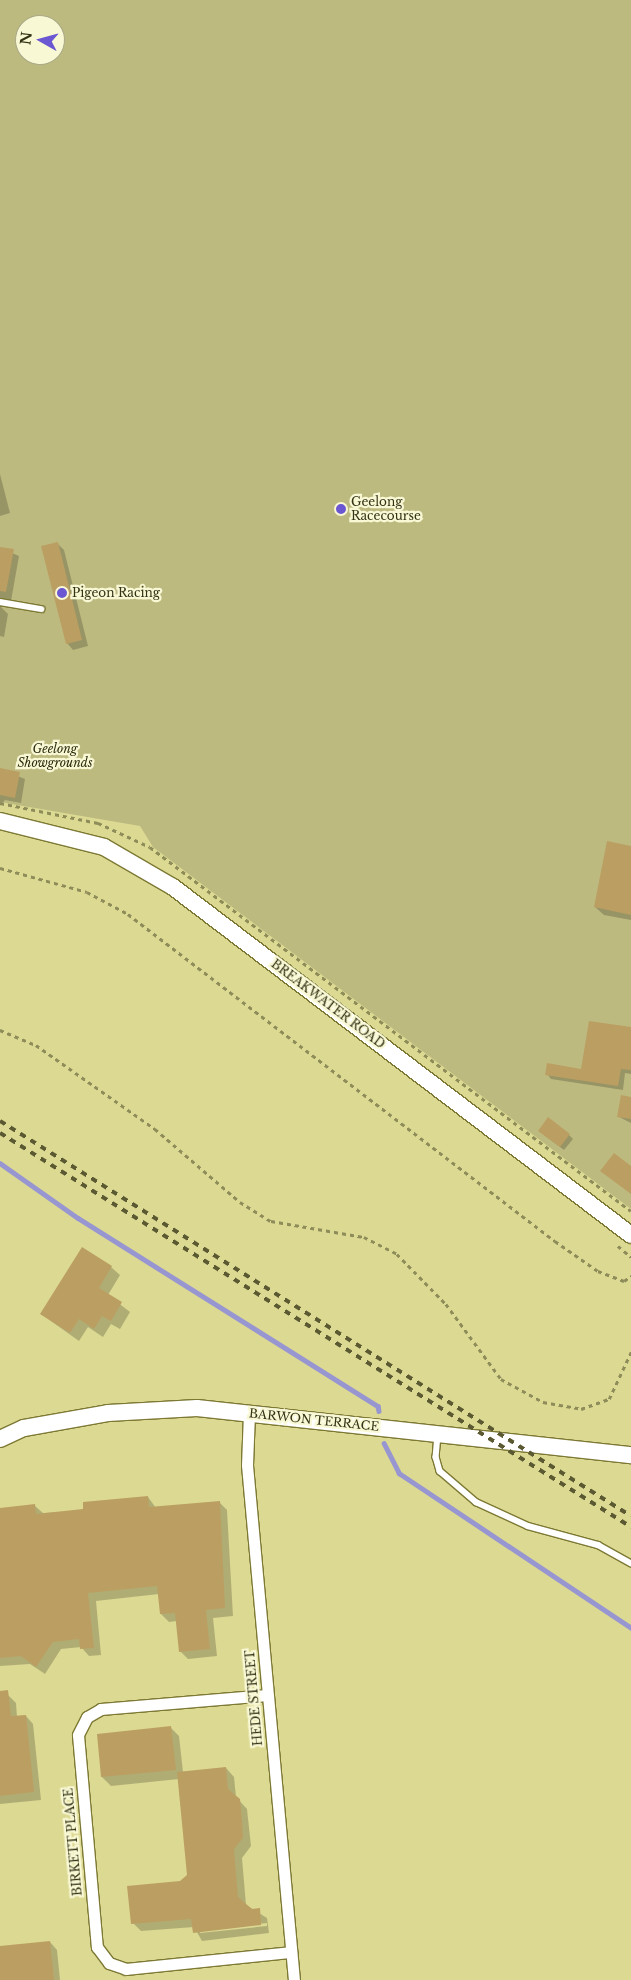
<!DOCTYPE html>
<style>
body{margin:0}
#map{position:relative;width:631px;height:1980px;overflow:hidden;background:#dcd992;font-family:"Libre Baskerville",serif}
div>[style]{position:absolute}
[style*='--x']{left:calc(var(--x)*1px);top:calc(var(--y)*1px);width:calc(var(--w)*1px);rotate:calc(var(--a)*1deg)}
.green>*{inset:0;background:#bdba80}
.shadow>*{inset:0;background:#0003}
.stream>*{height:4.5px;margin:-2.25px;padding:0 2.25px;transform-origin:2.25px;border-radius:2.25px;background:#9896d1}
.building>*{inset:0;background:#bb9f62}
.path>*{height:2.5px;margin-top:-1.25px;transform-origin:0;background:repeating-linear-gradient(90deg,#8e8c58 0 4px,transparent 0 8px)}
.roads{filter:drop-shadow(1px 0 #7d7934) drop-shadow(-1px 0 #7d7934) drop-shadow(0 1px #7d7934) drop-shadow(0 -1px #7d7934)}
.lane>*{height:5.5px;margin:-2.75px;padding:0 2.75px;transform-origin:2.75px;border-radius:2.75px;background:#fff}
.street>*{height:11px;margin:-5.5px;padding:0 5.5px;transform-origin:5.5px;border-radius:5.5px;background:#fff}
.secondary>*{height:16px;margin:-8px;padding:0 8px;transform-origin:8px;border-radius:8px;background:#fff}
.rail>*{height:4px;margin-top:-2px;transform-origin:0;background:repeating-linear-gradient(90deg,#5b5932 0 6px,transparent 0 12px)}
.dots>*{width:14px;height:14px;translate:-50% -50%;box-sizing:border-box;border:2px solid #f9f8d5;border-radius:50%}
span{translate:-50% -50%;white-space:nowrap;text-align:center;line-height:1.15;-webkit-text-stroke:4.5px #f9f8d5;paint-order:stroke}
.poi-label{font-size:12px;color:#333215}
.left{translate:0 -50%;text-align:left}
.park-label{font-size:12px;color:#2e2c0e;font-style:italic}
.street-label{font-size:12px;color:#333215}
.north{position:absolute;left:15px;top:15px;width:50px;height:50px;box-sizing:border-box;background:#f9f8d5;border:1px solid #aaa988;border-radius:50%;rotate:277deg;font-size:14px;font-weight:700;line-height:20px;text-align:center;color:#333215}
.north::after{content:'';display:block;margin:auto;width:18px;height:22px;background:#6a57d1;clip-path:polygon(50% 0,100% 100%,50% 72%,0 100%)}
</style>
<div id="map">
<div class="green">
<div style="clip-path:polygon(evenodd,0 0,631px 0,631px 1209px,153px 847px,140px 826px,0 802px,0 0,25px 25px,55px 25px,55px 55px,25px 55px,25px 25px)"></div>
</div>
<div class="shadow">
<div style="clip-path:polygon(0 474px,10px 513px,0 516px)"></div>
<div style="clip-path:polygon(57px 543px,64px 550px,88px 646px,73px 650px,67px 643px)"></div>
<div style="clip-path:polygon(0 548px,19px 556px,11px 601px,1px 607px,8px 614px,4px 637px,0 636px)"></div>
<div style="clip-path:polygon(0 769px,25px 779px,21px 803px,5px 800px,0 806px)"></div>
<div style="clip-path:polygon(631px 847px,631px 920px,604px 915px,595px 907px)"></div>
<div style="clip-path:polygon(631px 1029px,631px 1074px,625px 1073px,623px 1090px,551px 1079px,547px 1074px,582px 1070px)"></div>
<div style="clip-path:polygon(631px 1098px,631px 1123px,619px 1117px)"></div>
<div style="clip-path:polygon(544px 1135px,569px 1135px,573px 1139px,564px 1150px)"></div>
<div style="clip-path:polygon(111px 1267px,120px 1275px,108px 1295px,130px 1312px,120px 1329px,111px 1324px,103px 1337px,88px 1327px,79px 1341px,41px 1314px)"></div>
<div style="clip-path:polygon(148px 1497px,156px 1508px,219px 1502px,227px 1510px,233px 1616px,213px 1618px,217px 1656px,188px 1659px,180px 1651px,177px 1621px,169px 1622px,161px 1614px,159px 1594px,96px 1601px,101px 1655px,89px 1656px,81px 1647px,61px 1649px,45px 1674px,30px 1664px,0 1666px,0 1510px,35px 1506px,43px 1513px,84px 1511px)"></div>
<div style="clip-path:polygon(0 1695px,8px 1695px,16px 1703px,17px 1717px,26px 1716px,33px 1724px,41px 1800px,0 1804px)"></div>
<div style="clip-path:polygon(evenodd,171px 1728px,179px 1736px,183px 1772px,226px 1768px,234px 1777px,236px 1797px,247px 1809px,251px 1846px,242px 1858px,246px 1905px,267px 1918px,269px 1933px,202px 1941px,194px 1927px,141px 1931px,133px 1923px,188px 1876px,179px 1779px,111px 1786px,102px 1777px,98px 1735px,171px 1728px,267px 1923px,267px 1926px,200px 1933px,200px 1931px,267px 1923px)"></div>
<div style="clip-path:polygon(50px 1942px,57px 1950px,60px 1980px,0 1980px,0 1947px)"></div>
</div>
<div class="stream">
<div style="--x:0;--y:1163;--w:95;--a:35.2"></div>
<div style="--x:78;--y:1218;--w:354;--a:32.1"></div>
<div style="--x:378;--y:1406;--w:5;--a:79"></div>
<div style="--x:384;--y:1443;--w:34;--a:63"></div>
<div style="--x:399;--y:1473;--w:279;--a:33.7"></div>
</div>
<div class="building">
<div style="clip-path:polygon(58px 542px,82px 640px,66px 644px,41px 546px)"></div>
<div style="clip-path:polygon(0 547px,14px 549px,6px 592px,0 591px)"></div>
<div style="clip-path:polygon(0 768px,20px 772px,15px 798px,0 795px)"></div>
<div style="clip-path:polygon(607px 841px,631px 846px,631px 915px,594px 907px)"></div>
<div style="clip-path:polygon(589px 1021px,631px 1027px,631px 1070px,621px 1069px,618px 1086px,545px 1075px,547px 1063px,581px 1069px)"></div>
<div style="clip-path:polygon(621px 1095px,631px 1097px,631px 1119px,617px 1117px)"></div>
<div style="clip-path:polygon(548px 1117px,570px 1134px,560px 1147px,538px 1131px)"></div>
<div style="clip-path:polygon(614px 1153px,631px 1166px,631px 1194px,600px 1171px)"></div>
<div style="clip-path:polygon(82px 1247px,112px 1266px,99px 1288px,122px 1302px,111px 1321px,102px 1316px,94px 1329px,79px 1319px,70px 1333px,40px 1314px)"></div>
<div style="clip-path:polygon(148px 1496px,149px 1507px,220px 1501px,225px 1608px,206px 1610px,210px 1649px,179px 1652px,175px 1613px,160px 1614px,157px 1586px,88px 1593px,94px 1648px,80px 1649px,79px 1639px,53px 1642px,36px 1667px,21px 1656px,0 1658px,0 1508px,35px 1504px,36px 1514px,83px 1509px,83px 1502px)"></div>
<div style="clip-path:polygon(8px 1690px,11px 1716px,26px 1715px,34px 1792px,0 1796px,0 1691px)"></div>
<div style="clip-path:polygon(171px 1726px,176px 1770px,101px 1777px,97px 1734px)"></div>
<div style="clip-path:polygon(226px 1767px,228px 1789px,240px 1799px,242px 1820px,243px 1838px,234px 1849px,238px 1897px,252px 1909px,260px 1908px,261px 1925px,193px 1933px,191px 1919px,131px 1924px,127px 1886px,180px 1881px,187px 1875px,177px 1772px)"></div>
<div style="clip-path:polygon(50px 1941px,54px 1980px,0 1980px,0 1946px)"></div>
</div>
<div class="path">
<div style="--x:0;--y:803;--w:100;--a:11.5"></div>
<div style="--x:98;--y:823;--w:57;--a:24.8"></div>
<div style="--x:150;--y:847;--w:603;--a:37.12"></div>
<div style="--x:0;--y:868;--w:90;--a:15.4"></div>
<div style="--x:87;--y:892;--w:47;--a:28.2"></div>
<div style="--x:128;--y:914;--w:538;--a:37.45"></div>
<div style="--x:555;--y:1241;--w:52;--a:34.9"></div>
<div style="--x:598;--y:1271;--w:28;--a:21"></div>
<div style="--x:624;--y:1281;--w:9;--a:-36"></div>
<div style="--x:0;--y:1030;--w:39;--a:23"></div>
<div style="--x:36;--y:1045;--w:146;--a:35.2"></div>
<div style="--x:155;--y:1129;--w:112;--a:40.7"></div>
<div style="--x:240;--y:1202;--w:36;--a:32"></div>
<div style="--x:271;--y:1221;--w:94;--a:9.8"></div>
<div style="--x:364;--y:1237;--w:37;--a:27"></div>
<div style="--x:397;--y:1254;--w:70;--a:45.6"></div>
<div style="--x:446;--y:1304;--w:93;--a:53.7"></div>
<div style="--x:501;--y:1379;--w:48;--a:28.7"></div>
<div style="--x:543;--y:1402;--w:39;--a:10"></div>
<div style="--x:581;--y:1409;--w:30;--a:-20"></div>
<div style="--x:609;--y:1399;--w:52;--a:-64.9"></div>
<div style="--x:618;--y:1246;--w:17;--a:40"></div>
</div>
<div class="roads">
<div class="lane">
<div style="--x:0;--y:602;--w:42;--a:9.7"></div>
<div style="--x:438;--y:1435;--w:22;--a:95"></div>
<div style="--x:436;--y:1457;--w:15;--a:74"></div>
<div style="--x:440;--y:1471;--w:48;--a:40.7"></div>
<div style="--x:476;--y:1502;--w:57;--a:24.8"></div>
<div style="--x:528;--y:1526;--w:73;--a:15.2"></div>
<div style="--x:598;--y:1545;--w:38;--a:29"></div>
</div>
<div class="street">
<div style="--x:249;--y:1413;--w:52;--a:92.2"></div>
<div style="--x:247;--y:1465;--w:517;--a:84.79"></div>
<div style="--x:267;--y:1695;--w:167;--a:175.2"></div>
<div style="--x:101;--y:1709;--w:16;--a:150"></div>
<div style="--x:87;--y:1717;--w:20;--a:117"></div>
<div style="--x:78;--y:1735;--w:213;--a:84.9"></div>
<div style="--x:97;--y:1947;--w:20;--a:53"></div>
<div style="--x:109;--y:1963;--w:18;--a:19"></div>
<div style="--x:126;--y:1969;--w:166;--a:-5.9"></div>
</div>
<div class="secondary">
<div style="--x:0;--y:821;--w:107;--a:14"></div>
<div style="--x:104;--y:847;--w:80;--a:30.1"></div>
<div style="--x:173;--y:887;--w:575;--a:37.23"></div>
<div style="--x:0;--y:1439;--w:26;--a:-25"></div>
<div style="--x:24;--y:1428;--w:85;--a:-10.1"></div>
<div style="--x:108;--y:1413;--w:89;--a:-3.2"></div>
<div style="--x:197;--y:1408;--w:437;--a:6.2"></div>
</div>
</div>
<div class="rail">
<div style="--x:0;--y:1121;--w:744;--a:32.05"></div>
<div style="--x:0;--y:1133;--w:744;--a:31.98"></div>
</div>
<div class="dots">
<div style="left:341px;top:509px;background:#6a57d1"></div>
<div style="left:62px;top:593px;background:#6a57d1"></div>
</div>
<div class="poi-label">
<span class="left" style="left:351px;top:509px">Geelong<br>Racecourse</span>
<span class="left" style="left:72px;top:593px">Pigeon Racing</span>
</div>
<div class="park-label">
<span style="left:55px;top:756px">Geelong<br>Showgrounds</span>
</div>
<div class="street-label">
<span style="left:328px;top:1004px;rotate:37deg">BREAKWATER ROAD</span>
<span style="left:314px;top:1420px;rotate:6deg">BARWON TERRACE</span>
<span style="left:254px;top:1698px;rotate:-95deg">HEDE STREET</span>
<span style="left:73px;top:1842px;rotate:-95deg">BIRKETT PLACE</span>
</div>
<div class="north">N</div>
</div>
